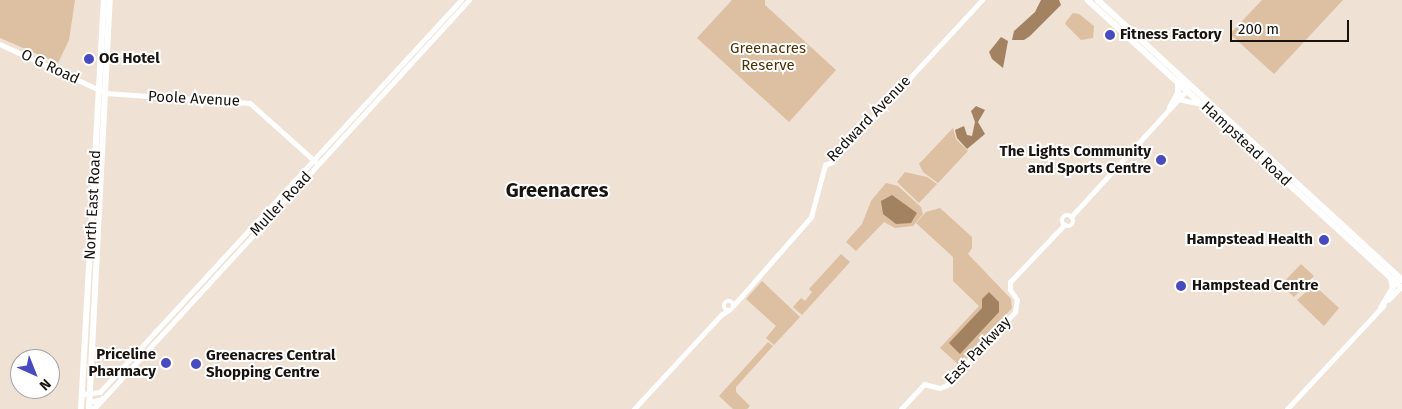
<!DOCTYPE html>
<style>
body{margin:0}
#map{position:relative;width:1402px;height:409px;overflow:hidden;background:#efe1d3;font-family:"Fira Sans",sans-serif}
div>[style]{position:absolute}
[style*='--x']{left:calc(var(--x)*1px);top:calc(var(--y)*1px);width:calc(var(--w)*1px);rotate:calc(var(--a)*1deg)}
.green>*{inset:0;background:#ddbfa2}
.water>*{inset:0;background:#a38262}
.secondary>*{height:4.5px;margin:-2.25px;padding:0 2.25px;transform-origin:2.25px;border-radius:2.25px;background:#fff}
.secondary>.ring{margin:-2.25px;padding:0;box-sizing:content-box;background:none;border:4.5px solid #fff;border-radius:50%}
.highway>*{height:5.5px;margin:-2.75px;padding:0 2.75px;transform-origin:2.75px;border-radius:2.75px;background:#fff}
.dots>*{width:14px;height:14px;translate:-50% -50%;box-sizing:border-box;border:2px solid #fff;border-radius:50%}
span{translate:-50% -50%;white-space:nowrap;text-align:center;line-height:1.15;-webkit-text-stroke:4px #fff;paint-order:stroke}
.poi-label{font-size:15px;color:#18130e;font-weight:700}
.left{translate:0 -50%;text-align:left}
.right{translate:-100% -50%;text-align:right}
.park-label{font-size:15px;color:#533106}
.street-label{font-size:15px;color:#18130e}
.district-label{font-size:20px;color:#18130e;font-weight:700}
.north{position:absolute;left:10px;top:349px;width:50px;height:50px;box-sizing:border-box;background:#fff;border:1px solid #a3a19f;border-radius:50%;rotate:136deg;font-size:14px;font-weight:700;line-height:20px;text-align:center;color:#18130e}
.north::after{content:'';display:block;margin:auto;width:18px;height:22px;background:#484bc0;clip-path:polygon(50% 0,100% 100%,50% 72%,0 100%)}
.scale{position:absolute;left:1230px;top:20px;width:119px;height:22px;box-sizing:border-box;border:2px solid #18130e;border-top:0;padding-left:6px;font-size:15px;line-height:18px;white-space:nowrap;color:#18130e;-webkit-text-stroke:4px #fff;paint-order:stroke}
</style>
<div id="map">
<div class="green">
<div style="clip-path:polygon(0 0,75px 0,69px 40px,58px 63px,0 38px)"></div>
<div style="clip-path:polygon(732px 0,765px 0,765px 5px,836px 70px,789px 122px,697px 38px)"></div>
<div style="clip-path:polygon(1262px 0,1343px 0,1274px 74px,1230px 34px)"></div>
<div style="clip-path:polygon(1073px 13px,1079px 14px,1094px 26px,1093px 38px,1081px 40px,1066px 25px,1065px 23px)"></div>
<div style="clip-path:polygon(953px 128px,956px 139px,968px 151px,938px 183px,923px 172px,919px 164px)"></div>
<div style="clip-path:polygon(905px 172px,927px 177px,937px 184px,919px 203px,897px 182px)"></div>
<div style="clip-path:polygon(886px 183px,898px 186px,921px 207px,923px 214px,913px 226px,895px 228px,884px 222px,856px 251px,846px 242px,862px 224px,871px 201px)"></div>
<div style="clip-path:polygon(940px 208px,972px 237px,972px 248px,968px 254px,1011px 299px,1012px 308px,960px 366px,940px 348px,979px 306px,953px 281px,953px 257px,916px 223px,926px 212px)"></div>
<div style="clip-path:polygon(841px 254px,850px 262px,802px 315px,793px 307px,801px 298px,805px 301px,812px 292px,809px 289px)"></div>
<div style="clip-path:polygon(1301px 264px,1314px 276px,1294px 297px,1281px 285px)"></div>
<div style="clip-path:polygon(762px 281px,800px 317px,774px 345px,766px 338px,776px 326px,746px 299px)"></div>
<div style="clip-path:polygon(1314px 285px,1339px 308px,1324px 326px,1297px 300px)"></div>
<div style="clip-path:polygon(768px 342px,773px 346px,736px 387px,736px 392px,750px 406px,747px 409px,733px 409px,719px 396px)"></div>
</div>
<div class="water">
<div style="clip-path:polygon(1041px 0,1059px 0,1061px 5px,1030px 36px,1024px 40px,1012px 40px,1014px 31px,1035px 12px)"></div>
<div style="clip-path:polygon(1001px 37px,1008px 41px,1003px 68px,992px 59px,989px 52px)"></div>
<div style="clip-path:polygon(976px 106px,985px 110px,978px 122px,985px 134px,967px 149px,957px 138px,955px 130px,964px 126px,967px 135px,972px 136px,975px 122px,971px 111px)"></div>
<div style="clip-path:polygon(892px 195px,917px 213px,911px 223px,896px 224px,883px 214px,881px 201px)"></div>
<div style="clip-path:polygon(989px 292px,999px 302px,999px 312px,960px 354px,949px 343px,982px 308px,982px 299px)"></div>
</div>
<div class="secondary">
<div style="--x:0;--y:44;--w:110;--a:24.7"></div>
<div style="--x:106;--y:93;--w:144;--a:4"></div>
<div style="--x:250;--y:103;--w:89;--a:41.8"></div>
<div style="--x:1178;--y:99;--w:24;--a:12"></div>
<div class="ring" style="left:1062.5px;top:215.5px;width:6.5px;height:6.5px"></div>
<div style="--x:1071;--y:217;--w:172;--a:-47.6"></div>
<div style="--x:1187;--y:90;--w:15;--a:-118"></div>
<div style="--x:1388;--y:300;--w:20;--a:-45"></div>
<div class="ring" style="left:724.5px;top:301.5px;width:4.5px;height:4.5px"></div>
<div style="--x:734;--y:305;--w:117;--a:-48.8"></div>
<div style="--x:811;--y:217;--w:54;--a:-74.9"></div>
<div style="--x:825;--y:165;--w:8;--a:-23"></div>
<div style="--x:832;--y:162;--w:221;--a:-47.2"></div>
<div style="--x:82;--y:394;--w:18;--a:-6"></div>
<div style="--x:100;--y:392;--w:533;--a:-47.36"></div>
<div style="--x:89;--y:402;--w:14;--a:-12"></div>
<div style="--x:103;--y:399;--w:541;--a:-47.47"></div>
<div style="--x:634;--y:409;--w:128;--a:-47.2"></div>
<div style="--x:721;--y:315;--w:9;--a:-32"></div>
<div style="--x:901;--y:409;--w:34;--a:-47"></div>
<div style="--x:924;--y:384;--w:16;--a:14"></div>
<div style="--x:940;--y:388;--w:8;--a:-23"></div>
<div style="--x:947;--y:385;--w:100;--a:-47"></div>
<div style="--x:1015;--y:312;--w:12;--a:-81"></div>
<div style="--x:1017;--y:300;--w:12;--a:-125"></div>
<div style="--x:1010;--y:290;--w:8;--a:-90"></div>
<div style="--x:1010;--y:282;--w:79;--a:-46.5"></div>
<div style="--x:1287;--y:409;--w:141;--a:-47"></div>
</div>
<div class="highway">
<div style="--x:1088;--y:0;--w:426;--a:42.5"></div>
<div style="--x:1098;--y:0;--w:413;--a:42.6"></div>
<div style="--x:1170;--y:108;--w:17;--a:-62"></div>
<div style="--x:1178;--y:93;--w:11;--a:-90"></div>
<div style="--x:1381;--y:308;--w:23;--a:-59"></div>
<div style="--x:1393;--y:288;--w:9;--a:-103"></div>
<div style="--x:81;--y:409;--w:410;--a:-86.8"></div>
<div style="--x:89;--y:409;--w:410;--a:-87.1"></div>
<div style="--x:94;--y:409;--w:13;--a:-48"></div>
</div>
<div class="dots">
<div style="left:1110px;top:35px;background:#484bc0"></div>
<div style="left:89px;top:59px;background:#484bc0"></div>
<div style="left:1161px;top:160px;background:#484bc0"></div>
<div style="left:1324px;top:240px;background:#484bc0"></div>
<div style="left:1181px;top:286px;background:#484bc0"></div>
<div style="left:166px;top:363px;background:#484bc0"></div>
<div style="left:196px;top:364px;background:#484bc0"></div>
</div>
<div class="poi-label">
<span class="left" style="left:1120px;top:35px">Fitness Factory</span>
<span class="left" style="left:99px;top:59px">OG Hotel</span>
<span class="right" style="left:1151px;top:160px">The Lights Community<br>and Sports Centre</span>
<span class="right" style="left:1313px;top:240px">Hampstead Health</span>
<span class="left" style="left:1192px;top:286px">Hampstead Centre</span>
<span class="right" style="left:156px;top:363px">Priceline<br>Pharmacy</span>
<span class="left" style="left:206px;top:364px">Greenacres Central<br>Shopping Centre</span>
</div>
<div class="park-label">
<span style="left:768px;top:57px">Greenacres<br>Reserve</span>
</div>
<div class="street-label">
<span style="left:50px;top:67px;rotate:25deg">O G Road</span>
<span style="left:194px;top:99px;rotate:3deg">Poole Avenue</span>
<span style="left:869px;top:119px;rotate:-46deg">Redward Avenue</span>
<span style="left:1246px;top:144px;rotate:43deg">Hampstead Road</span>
<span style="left:281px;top:204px;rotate:-47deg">Muller Road</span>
<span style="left:93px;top:205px;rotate:-87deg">North East Road</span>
<span style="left:978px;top:351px;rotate:-46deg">East Parkway</span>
</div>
<div class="district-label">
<span style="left:557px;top:190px">Greenacres</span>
</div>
<div class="north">N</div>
<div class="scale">200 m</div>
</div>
